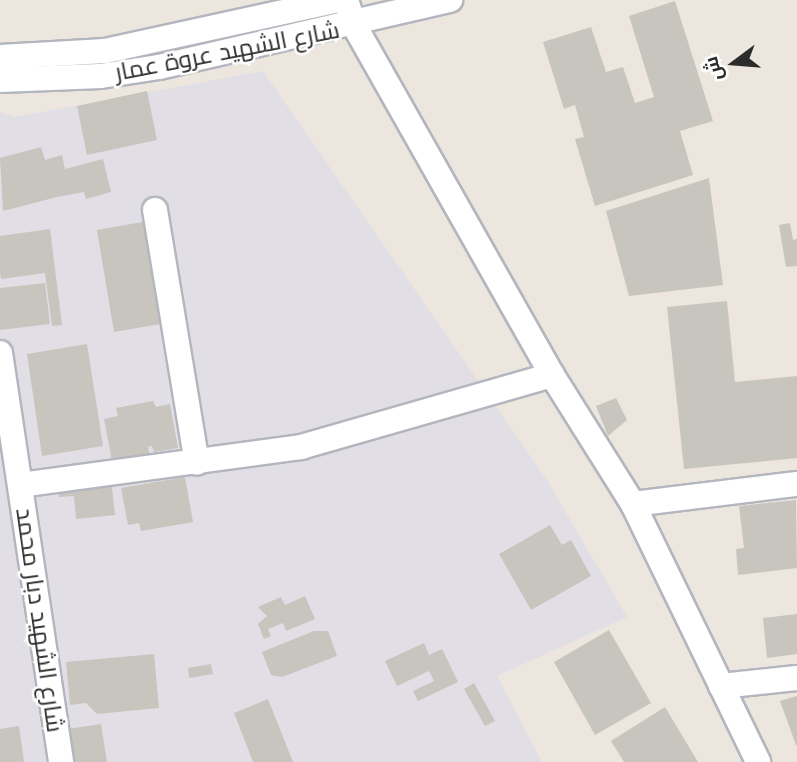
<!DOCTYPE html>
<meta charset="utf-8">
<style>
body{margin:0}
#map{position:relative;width:797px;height:762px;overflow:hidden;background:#ece6df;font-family:Arial,Cairo,sans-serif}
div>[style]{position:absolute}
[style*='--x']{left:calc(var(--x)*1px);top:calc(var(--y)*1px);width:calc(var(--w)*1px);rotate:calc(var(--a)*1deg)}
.industrial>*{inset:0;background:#e1dfe5}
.building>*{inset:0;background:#c8c4be}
.roads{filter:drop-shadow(2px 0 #b3b6be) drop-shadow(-2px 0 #b3b6be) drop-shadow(0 2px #b3b6be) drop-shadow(0 -2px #b3b6be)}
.minor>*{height:24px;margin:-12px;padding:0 12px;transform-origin:12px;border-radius:12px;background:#fff}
span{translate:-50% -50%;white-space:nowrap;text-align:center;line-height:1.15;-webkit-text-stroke:5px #fff;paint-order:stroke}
.street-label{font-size:24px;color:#2c2c2c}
.north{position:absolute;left:699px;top:28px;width:70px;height:70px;-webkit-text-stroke:5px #fff;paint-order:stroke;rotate:254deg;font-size:19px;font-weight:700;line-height:28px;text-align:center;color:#2c2c2c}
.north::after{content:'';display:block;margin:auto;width:24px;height:32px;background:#2c2c2c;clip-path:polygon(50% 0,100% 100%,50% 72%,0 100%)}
</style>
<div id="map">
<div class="industrial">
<div style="clip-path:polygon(263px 71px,547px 480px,627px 617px,497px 676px,542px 762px,0 762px,0 112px,15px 117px)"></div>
</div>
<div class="building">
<div style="clip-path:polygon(675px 1px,713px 121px,680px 131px,693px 175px,595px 206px,575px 139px,584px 137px,575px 105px,564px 109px,543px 42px,591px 27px,606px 72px,623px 67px,635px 103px,654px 97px,629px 16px)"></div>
<div style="clip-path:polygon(147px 91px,157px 140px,87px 155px,77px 106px)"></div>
<div style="clip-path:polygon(41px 147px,45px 160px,62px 155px,65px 169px,103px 159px,111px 192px,86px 199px,84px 192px,57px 197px,3px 211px,0 158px)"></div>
<div style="clip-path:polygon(709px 178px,723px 285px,629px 296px,606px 211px)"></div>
<div style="clip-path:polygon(148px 221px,166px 323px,114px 332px,97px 230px)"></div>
<div style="clip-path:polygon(790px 223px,793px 240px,797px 239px,797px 266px,786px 267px,779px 225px)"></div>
<div style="clip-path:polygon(50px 229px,62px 325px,52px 326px,45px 273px,1px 279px,0 273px,0 236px)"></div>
<div style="clip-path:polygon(45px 283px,50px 324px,0 330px,0 288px)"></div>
<div style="clip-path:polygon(727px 301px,735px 382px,797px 376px,797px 458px,684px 469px,667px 307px)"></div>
<div style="clip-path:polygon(87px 344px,103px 446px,42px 456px,27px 354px)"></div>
<div style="clip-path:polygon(616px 398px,627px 420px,608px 436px,596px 406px)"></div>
<div style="clip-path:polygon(153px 401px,156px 407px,170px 404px,178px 448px,154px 452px,152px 446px,148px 447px,150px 458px,113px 466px,104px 419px,118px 416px,116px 408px)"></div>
<div style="clip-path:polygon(185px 477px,193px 522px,141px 531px,139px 523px,128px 525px,121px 488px)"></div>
<div style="clip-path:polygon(111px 478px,115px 515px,76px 519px,74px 496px,59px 497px,58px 484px)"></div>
<div style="clip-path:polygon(796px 500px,797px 568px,738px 575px,736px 549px,744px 548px,739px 506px)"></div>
<div style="clip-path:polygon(550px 525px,562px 545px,571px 540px,591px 576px,531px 610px,499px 554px)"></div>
<div style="clip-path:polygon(305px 596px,315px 619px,286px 631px,283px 623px,268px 629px,271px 636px,264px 639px,258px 624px,267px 616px,258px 607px,281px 597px,285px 605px)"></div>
<div style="clip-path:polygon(797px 614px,797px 654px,767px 658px,763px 618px)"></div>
<div style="clip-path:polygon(609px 630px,651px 703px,595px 735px,554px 662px)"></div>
<div style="clip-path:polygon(314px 631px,328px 631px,337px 656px,282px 677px,271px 675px,262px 652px)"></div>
<div style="clip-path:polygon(424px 643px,429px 655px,442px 649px,458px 682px,418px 701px,413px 691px,434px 681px,429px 671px,397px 686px,385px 661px)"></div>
<div style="clip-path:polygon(154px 654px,159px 708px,97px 714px,86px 703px,70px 705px,66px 662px)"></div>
<div style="clip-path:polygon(211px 664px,213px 674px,189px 678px,188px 668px)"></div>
<div style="clip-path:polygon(474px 683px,495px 721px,485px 726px,464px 689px)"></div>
<div style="clip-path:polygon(797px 696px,797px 745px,796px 745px,780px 701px)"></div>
<div style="clip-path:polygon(268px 699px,293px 762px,253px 762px,234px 713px)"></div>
<div style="clip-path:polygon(665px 707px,698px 762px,624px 762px,611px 741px)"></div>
<div style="clip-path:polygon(101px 724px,107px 762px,74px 762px,68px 729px)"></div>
<div style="clip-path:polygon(19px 726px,24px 762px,0 762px,0 729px)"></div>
</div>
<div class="roads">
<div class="minor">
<div style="--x:346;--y:0;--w:26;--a:72"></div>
<div style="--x:354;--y:25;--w:402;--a:60.5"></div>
<div style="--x:552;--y:375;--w:152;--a:57.9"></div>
<div style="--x:633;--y:504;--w:287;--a:64.1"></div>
<div style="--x:0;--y:57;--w:105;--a:-3.3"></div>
<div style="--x:105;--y:51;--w:239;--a:-12.3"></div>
<div style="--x:0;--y:80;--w:101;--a:-2.3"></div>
<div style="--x:101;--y:76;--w:59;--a:-8.8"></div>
<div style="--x:159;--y:67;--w:299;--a:-13"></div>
<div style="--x:155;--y:210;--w:256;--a:80.6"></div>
<div style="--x:0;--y:353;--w:414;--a:81.5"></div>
<div style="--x:20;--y:485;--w:284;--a:-7.7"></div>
<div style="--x:301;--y:447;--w:261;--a:-16"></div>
<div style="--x:633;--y:504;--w:165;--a:-7"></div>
<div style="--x:721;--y:686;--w:76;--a:-6"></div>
</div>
</div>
<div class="street-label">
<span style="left:227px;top:51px;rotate:-11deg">شارع الشهيد عروة عمار</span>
<span style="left:40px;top:620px;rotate:82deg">شارع الشهيد دبار محمد</span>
</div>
<div class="north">ش</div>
</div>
